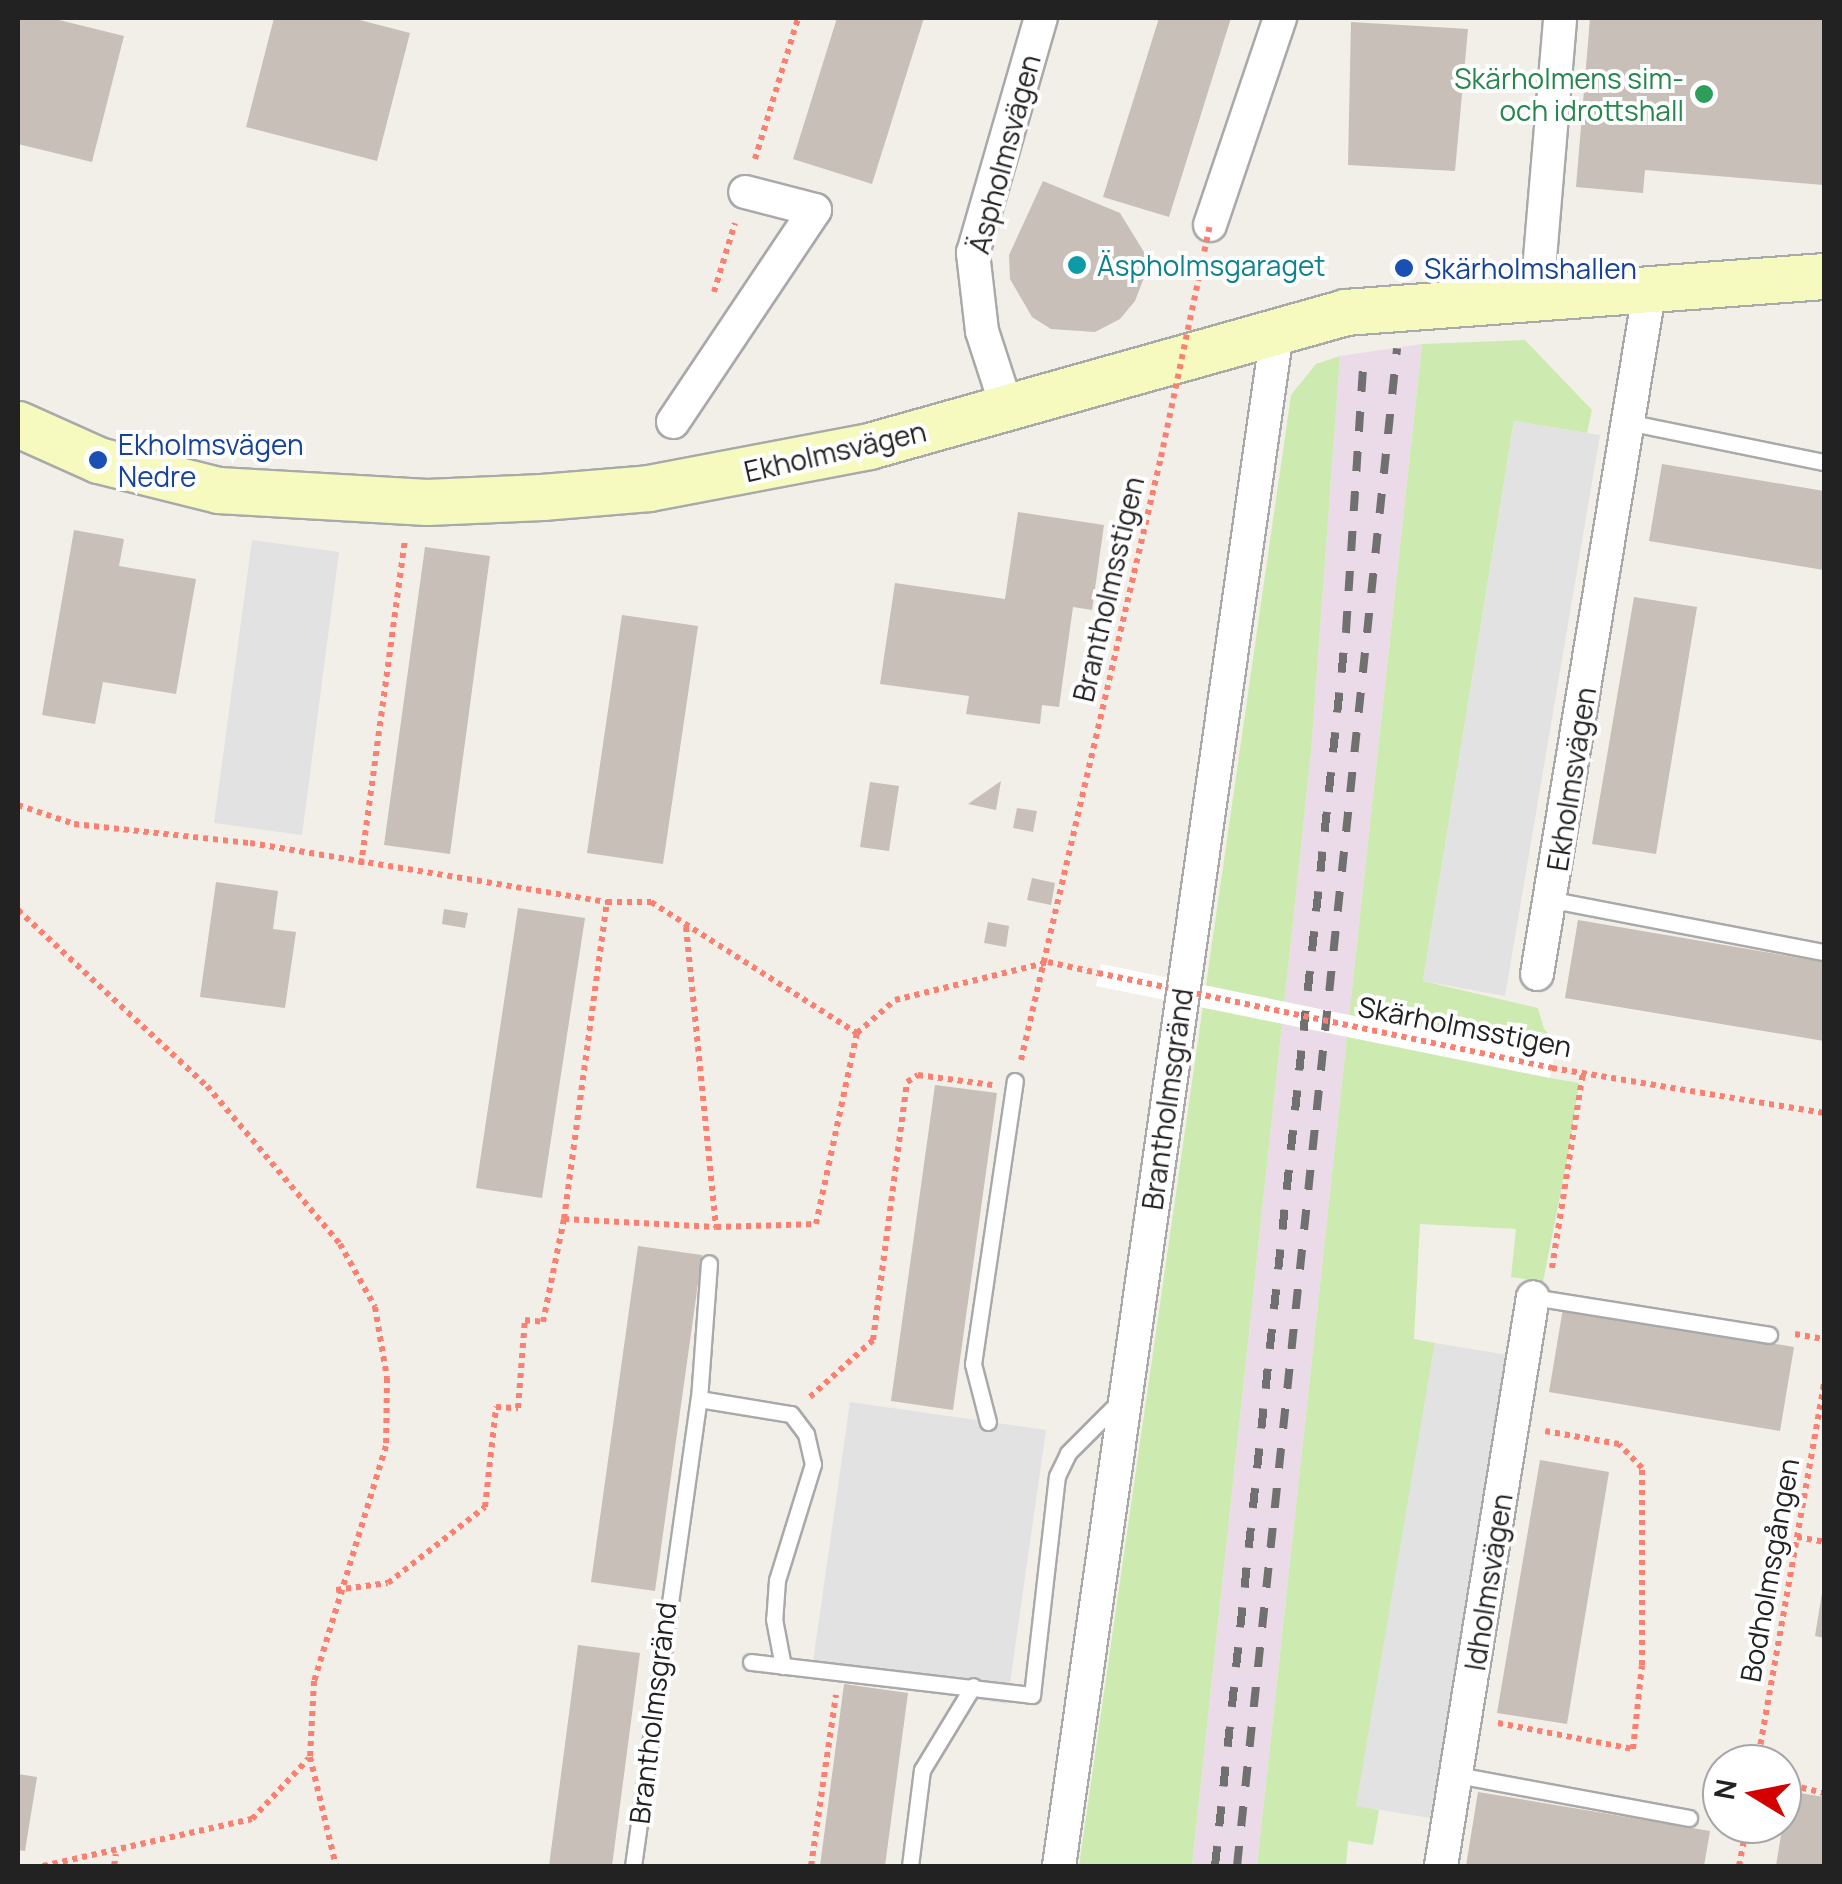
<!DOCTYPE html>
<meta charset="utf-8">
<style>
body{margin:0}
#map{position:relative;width:1842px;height:1884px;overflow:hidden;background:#f2efe9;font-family:Manrope,sans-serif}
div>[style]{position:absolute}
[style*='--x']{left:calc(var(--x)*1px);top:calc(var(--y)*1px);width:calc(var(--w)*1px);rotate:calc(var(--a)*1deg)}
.industrial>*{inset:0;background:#ebdbe8}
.grass>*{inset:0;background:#cdebb0}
.parking>*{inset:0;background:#e2e2e2}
.pier>*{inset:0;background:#fff}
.building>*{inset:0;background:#c7bfb8}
.path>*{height:6px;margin-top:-3px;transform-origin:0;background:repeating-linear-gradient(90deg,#fa8072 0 5px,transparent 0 10px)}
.roads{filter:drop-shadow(2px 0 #a9a9a9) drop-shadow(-2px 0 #a9a9a9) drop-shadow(0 2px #a9a9a9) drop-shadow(0 -2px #a9a9a9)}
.lane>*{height:15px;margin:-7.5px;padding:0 7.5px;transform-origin:7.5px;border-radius:7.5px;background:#fff}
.street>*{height:32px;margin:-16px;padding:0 16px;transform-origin:16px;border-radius:16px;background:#fff}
.secondary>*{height:45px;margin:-22.5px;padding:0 22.5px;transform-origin:22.5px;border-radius:22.5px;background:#f7fabf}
.rail>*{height:8px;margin-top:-4px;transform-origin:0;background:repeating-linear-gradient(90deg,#707070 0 20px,transparent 0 40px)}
.path-bridge>*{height:6px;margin-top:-3px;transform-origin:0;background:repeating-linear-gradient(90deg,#fa8072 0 5px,transparent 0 10px)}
.dots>*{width:28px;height:28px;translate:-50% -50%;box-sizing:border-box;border:5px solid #fff;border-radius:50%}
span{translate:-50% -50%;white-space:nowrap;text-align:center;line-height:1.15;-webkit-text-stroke:8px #fff;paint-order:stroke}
.leisure-label{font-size:28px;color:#27864d}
.right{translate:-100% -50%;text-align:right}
.street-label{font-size:28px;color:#222}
.culture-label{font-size:28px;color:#0d838f}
.left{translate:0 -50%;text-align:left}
.transit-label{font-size:28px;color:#164399}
.frame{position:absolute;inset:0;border:20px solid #222;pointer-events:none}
.north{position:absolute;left:1702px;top:1744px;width:100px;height:100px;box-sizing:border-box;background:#fff;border:2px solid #a7a7a7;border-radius:50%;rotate:280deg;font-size:28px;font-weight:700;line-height:40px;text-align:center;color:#222}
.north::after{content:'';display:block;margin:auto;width:35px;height:45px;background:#d40000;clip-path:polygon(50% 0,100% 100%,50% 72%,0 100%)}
</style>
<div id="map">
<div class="industrial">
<div style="clip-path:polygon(1422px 344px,1257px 1866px,1192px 1866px,1311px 753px,1340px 356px)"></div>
</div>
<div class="grass">
<div style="clip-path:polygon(1525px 340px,1592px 410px,1587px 433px,1514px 421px,1423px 981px,1538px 1008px,1544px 1029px,1557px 1043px,1550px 1078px,1579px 1083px,1569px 1150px,1543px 1282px,1511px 1277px,1516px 1229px,1420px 1224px,1414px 1339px,1435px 1343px,1357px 1805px,1379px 1810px,1373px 1845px,1348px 1841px,1346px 1866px,1257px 1866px,1422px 344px)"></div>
<div style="clip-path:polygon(1340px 356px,1311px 753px,1192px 1866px,1079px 1866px,1291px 395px,1316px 364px)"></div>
</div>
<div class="parking">
<div style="clip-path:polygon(1514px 421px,1600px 435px,1505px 996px,1423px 981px)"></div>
<div style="clip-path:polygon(252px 540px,339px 552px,302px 835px,214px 823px)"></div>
<div style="clip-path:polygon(1435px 1343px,1508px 1355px,1430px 1818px,1356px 1806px)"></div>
<div style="clip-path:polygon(850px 1402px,1046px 1430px,1007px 1704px,811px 1676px)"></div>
</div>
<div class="pier">
<div style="clip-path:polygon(1101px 964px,1554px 1057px,1550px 1078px,1096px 986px)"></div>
</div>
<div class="building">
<div style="clip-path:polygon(18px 18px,51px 18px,124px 36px,92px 162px,18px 144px)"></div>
<div style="clip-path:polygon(274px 18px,352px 18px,410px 33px,377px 161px,246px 127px)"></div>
<div style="clip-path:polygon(837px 18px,924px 18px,872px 184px,793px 159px)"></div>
<div style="clip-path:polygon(1159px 18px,1231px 18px,1169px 217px,1103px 197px)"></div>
<div style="clip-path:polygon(1590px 18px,1824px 18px,1824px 185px,1645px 170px,1643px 193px,1576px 187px)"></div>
<div style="clip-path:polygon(1351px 22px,1468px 29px,1455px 171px,1348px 165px)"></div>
<div style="clip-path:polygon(1043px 181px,1120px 213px,1144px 252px,1145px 275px,1135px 301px,1120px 319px,1095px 332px,1051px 329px,1032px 317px,1010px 279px,1009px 255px)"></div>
<div style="clip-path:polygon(1662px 464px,1824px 491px,1824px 570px,1649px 541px)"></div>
<div style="clip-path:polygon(1018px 512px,1104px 525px,1092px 610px,1073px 607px,1059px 707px,1042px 705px,1040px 724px,966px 714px,969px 696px,880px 684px,895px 583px,1005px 599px)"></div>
<div style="clip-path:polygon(74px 530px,124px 539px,119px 566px,196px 579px,176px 694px,103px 682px,95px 724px,42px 715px)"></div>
<div style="clip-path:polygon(425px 547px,490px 556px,450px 854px,384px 845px)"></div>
<div style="clip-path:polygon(1634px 597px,1697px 607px,1656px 854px,1592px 844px)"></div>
<div style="clip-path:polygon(622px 615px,698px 626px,663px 864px,587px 853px)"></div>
<div style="clip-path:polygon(1001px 781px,996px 810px,968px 804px)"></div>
<div style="clip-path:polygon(870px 782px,899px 786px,889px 851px,860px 847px)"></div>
<div style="clip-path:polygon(1017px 808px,1037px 811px,1033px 832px,1013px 828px)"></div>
<div style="clip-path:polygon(1032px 878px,1055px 883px,1051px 905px,1027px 900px)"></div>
<div style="clip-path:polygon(216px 882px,278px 891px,273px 929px,296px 932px,285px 1008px,200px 997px)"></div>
<div style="clip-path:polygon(518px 908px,585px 918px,542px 1198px,476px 1188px)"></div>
<div style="clip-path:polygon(444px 909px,468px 913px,465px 928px,442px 924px)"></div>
<div style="clip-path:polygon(1578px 920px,1824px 962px,1824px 1041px,1565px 998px)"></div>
<div style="clip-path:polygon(988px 922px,1009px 926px,1006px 947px,984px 943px)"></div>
<div style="clip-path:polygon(935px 1085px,997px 1093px,953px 1410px,891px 1401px)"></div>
<div style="clip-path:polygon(638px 1246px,702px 1255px,655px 1591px,591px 1582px)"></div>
<div style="clip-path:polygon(1563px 1308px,1794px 1347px,1780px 1431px,1549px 1392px)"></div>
<div style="clip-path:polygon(1540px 1460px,1609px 1472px,1567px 1724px,1497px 1713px)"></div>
<div style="clip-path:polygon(1822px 1593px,1824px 1593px,1824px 1638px,1815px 1636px)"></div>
<div style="clip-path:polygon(578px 1645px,640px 1653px,612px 1866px,549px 1866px)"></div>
<div style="clip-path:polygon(844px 1684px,908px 1693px,885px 1866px,820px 1866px)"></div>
<div style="clip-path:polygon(18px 1774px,37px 1777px,25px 1851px,18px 1850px)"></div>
<div style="clip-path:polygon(1788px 1791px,1824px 1797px,1824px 1866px,1776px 1866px)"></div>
<div style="clip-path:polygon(1478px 1792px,1710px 1831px,1704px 1866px,1466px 1866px)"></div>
</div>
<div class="path">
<div style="--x:755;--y:159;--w:147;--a:-73"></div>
<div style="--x:714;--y:292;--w:72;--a:-73.1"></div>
<div style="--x:18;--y:805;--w:59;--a:18.7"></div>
<div style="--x:74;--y:824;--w:177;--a:6.2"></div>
<div style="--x:250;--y:843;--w:362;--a:9.4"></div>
<div style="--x:607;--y:902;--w:44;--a:0"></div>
<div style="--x:651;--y:902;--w:244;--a:32.5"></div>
<div style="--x:857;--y:1033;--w:50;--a:-41"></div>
<div style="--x:895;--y:1000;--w:158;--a:-13.9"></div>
<div style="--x:1048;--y:962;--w:51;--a:12.4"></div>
<div style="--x:361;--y:865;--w:329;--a:-82.3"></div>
<div style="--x:18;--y:910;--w:258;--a:43"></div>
<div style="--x:207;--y:1086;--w:207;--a:49.9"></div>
<div style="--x:340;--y:1244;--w:72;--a:60.9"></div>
<div style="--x:375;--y:1307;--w:72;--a:80.4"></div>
<div style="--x:387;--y:1378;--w:68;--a:90.8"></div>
<div style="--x:386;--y:1446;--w:246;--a:107"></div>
<div style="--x:314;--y:1681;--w:76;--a:93"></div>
<div style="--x:310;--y:1757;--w:112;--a:76.6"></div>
<div style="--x:686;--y:927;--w:302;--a:84.3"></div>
<div style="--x:1021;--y:1060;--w:619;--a:-76.93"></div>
<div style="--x:1552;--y:1068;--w:276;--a:9.4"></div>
<div style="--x:564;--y:1219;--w:320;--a:-82.3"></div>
<div style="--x:1552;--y:1268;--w:198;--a:-81"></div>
<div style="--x:1795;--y:1334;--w:29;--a:10"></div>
<div style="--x:810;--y:1397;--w:85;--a:-42.1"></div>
<div style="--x:873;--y:1340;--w:260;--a:-82.5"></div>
<div style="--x:907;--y:1082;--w:13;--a:-32"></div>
<div style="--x:918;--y:1075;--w:75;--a:7.7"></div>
<div style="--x:1797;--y:1537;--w:27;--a:10"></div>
<div style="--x:336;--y:1590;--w:52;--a:-7.7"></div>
<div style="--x:388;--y:1583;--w:123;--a:-38.1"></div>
<div style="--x:485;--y:1507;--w:101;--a:-83.7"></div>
<div style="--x:496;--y:1407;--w:22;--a:3"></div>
<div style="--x:518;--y:1408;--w:88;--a:-85.5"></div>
<div style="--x:525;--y:1320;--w:18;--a:6"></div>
<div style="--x:543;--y:1322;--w:105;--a:-78.5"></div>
<div style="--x:564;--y:1219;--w:152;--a:3"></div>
<div style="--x:716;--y:1227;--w:100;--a:-1.7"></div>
<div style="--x:816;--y:1224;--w:195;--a:-77.9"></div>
<div style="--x:1498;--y:1723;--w:137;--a:10.9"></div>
<div style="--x:1633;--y:1749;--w:84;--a:-83.9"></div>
<div style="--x:1642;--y:1665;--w:197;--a:-90"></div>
<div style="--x:1642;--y:1468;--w:33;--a:-134"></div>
<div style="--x:1619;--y:1444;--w:75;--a:-170"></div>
<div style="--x:1757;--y:1764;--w:387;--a:-80"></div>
<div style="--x:1782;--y:1783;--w:43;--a:13.4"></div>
<div style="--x:43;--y:1866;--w:214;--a:-12.7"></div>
<div style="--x:252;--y:1819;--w:83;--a:-46.9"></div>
<div style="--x:114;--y:1866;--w:12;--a:-81"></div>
<div style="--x:811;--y:1866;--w:173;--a:-81.7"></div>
<div style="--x:1739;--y:1866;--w:43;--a:-79.2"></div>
</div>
<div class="roads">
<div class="lane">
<div style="--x:1627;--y:422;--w:201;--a:11.5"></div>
<div style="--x:1553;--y:900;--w:276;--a:10.9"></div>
<div style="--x:1533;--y:1297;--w:239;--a:9.1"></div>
<div style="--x:699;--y:1399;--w:93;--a:9.3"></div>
<div style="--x:791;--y:1414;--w:25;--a:53"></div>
<div style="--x:806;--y:1434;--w:31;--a:77"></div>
<div style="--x:813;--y:1464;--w:121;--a:107.2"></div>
<div style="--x:777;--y:1580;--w:39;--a:94"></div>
<div style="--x:774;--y:1619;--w:48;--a:79.2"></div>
<div style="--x:988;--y:1422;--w:60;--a:-104.5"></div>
<div style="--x:973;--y:1364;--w:286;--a:-81.6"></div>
<div style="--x:751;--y:1662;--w:283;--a:6.7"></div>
<div style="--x:1032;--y:1695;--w:220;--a:-83.5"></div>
<div style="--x:1057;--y:1476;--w:25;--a:-64"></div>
<div style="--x:1068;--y:1453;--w:75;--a:-45"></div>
<div style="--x:1457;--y:1775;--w:236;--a:10.5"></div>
<div style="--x:633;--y:1866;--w:472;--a:-82"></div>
<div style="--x:699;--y:1399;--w:136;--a:-85.8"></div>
<div style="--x:910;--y:1866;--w:97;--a:-82.9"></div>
<div style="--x:922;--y:1770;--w:98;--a:-58.7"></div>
</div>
<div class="street">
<div style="--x:1210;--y:225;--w:219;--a:-71.3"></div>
<div style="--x:1537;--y:294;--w:277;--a:-85.2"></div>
<div style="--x:1007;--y:408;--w:81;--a:-108"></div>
<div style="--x:982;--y:331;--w:79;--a:-96.6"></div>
<div style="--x:973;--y:253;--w:245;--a:-73.9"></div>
<div style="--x:673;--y:422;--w:255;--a:-56.2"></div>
<div style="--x:815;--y:210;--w:72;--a:-165.6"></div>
<div style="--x:1537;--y:974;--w:696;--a:-80.66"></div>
<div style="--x:1059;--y:1866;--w:1549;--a:-81.91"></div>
<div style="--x:1441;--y:1866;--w:576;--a:-80.82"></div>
</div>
<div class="secondary">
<div style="--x:18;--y:424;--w:88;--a:24.2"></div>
<div style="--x:98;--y:460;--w:124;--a:14"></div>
<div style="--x:218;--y:490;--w:209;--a:3.3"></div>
<div style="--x:427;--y:502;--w:115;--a:-2.5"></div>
<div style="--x:542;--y:497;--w:107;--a:-4.8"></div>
<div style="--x:649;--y:488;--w:224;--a:-10.8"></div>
<div style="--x:869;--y:446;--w:495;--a:-15.7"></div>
<div style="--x:1345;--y:312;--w:480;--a:-4.3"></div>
</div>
</div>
<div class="rail">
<div style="--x:1215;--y:1866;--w:1242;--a:-83.95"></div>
<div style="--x:1346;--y:631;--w:279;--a:-86.3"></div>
<div style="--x:1237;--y:1866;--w:1526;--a:-83.98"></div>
</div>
<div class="path-bridge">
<div style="--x:1161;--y:457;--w:237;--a:-78.1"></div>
<div style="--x:1098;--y:973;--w:464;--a:11.8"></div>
</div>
<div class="dots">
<div style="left:1704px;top:94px;background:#2e9e5b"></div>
<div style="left:1077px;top:265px;background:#0f9aa8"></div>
<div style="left:1404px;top:268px;background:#1a4fb4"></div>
<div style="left:98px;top:460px;background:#1a4fb4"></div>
</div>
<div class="leisure-label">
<span class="right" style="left:1684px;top:94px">Skärholmens sim-<br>och idrottshall</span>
</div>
<div class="street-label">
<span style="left:1004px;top:154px;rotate:-75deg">Äspholmsvägen</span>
<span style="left:835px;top:451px;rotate:-13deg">Ekholmsvägen</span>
<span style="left:1108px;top:589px;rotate:-77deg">Brantholmsstigen</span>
<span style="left:1571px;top:779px;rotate:-81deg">Ekholmsvägen</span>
<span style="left:1465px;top:1026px;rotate:11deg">Skärholmsstigen</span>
<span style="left:1167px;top:1099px;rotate:-82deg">Brantholmsgränd</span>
<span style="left:1769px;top:1570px;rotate:-80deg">Bodholmsgången</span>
<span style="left:1488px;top:1582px;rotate:-81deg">Idholmsvägen</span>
<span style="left:652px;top:1713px;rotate:-83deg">Brantholmsgränd</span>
</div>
<div class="culture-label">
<span class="left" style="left:1097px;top:265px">Äspholmsgaraget</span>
</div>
<div class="transit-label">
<span class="left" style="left:1424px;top:268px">Skärholmshallen</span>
<span class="left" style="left:118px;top:460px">Ekholmsvägen<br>Nedre</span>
</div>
<div class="frame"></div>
<div class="north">N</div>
</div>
